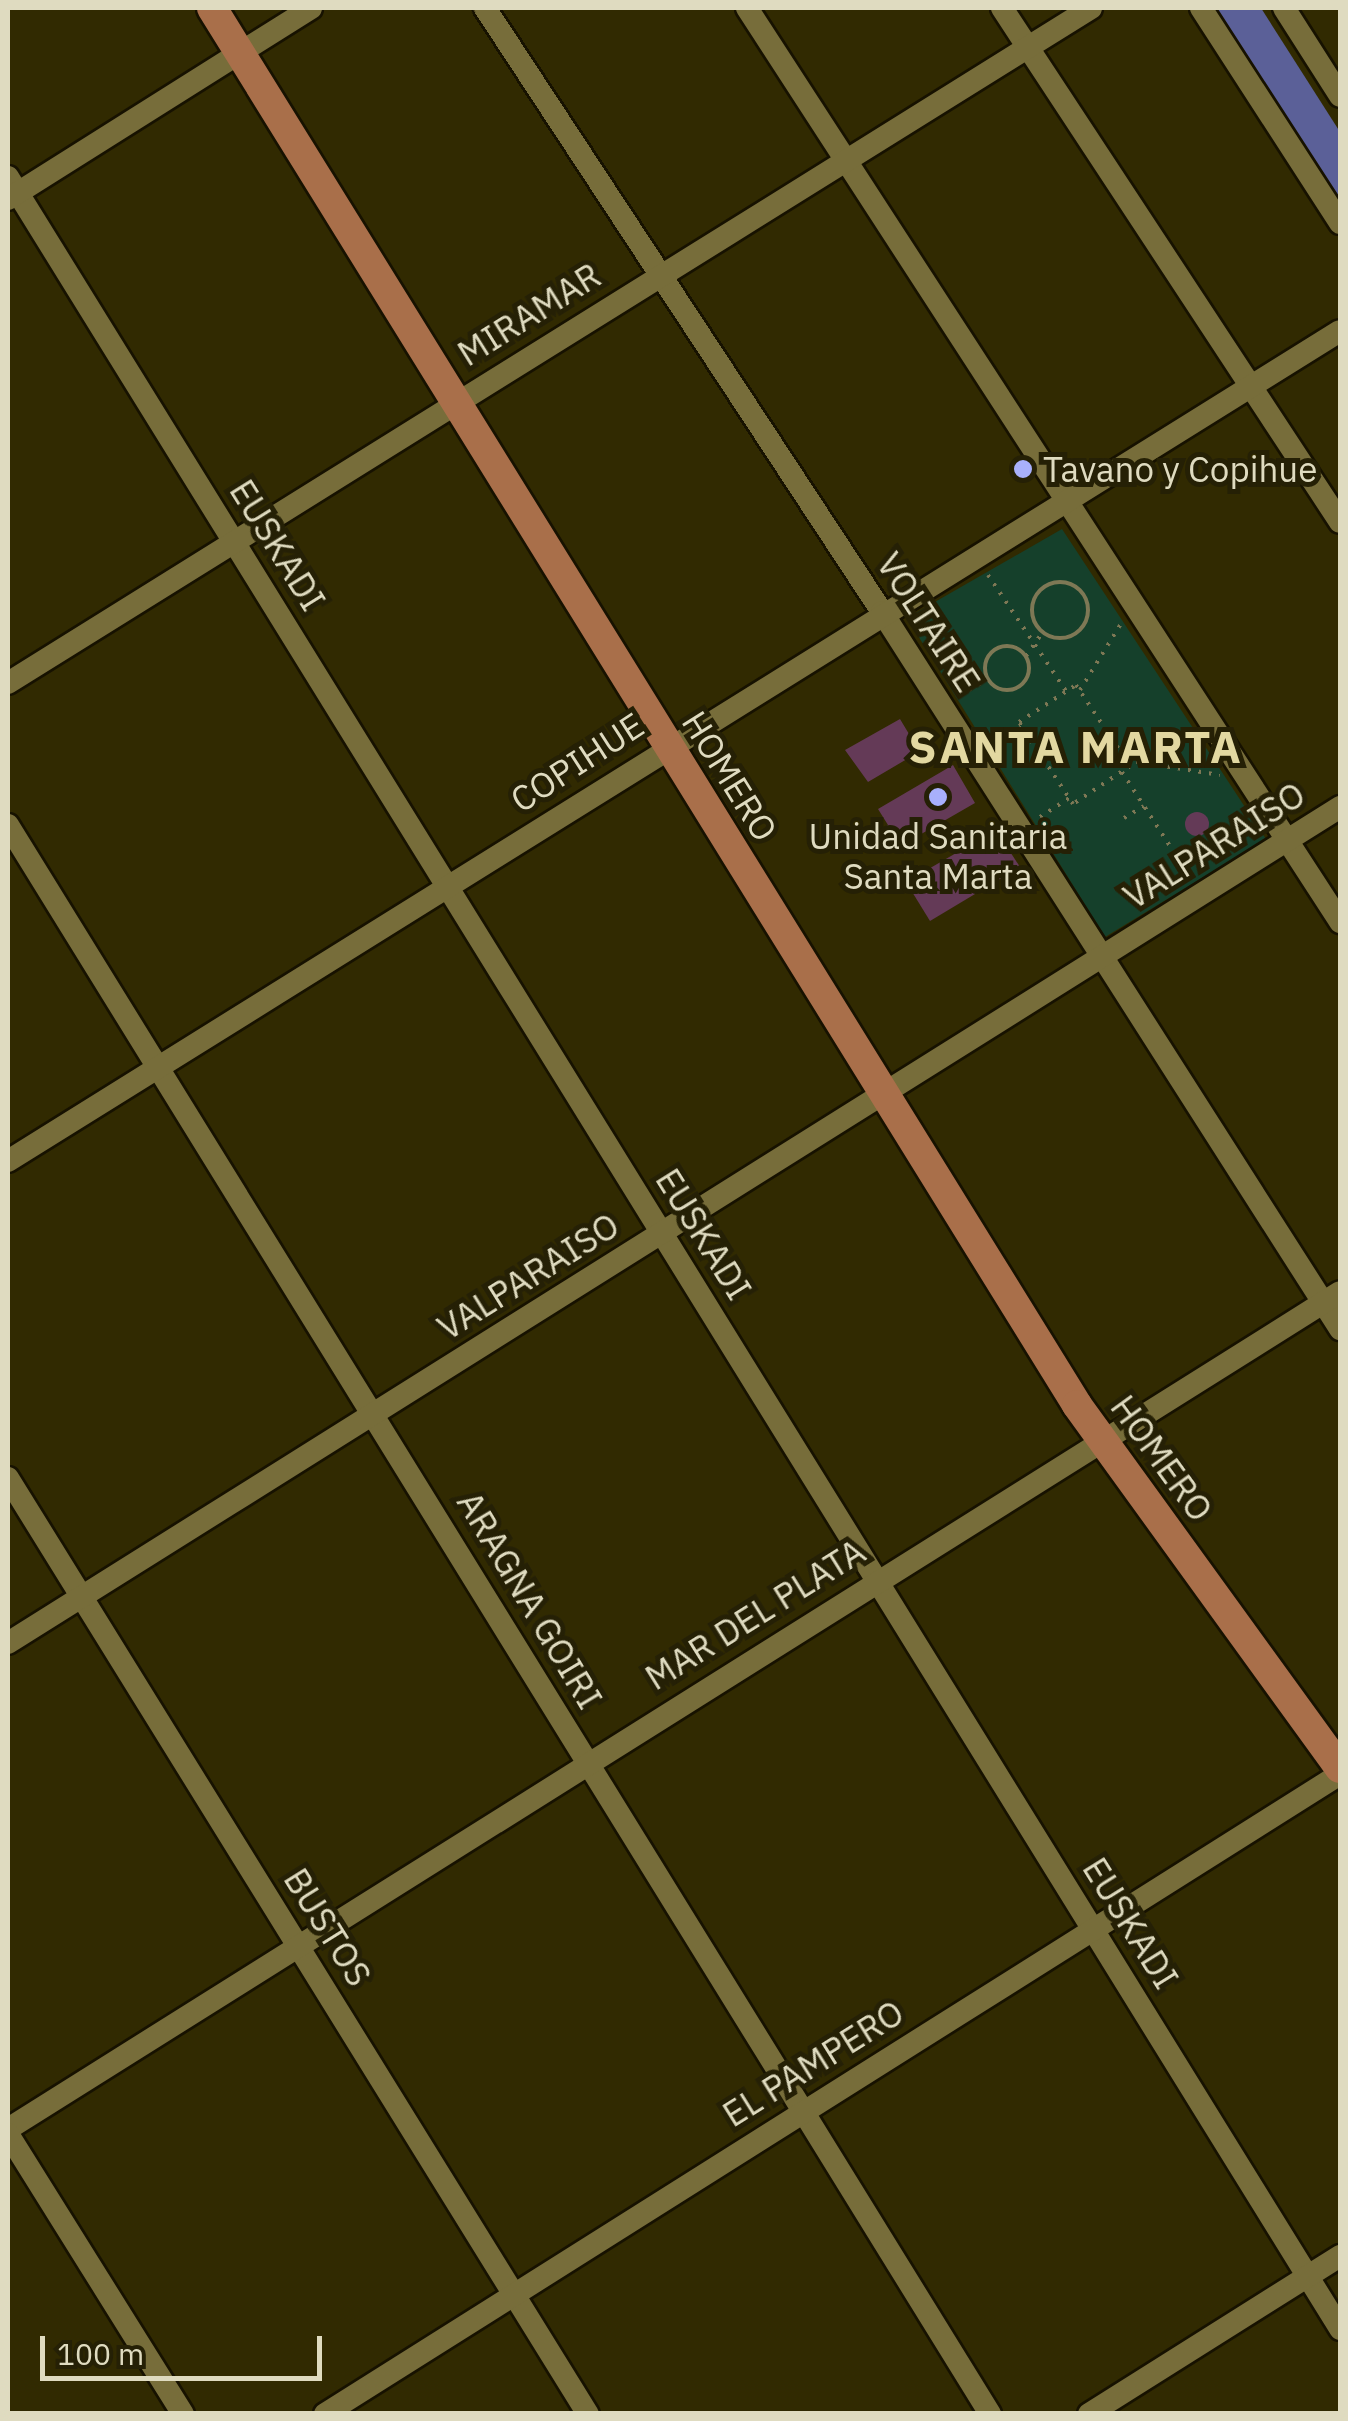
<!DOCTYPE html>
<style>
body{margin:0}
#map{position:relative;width:1348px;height:2421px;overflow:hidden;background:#312a01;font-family:"IBM Plex Sans",sans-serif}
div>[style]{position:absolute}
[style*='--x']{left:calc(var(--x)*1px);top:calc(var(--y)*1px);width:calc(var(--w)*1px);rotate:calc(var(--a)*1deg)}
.green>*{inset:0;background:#15402b}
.water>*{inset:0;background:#5b6098}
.building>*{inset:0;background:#643a57}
.round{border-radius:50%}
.path>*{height:4px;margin-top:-2px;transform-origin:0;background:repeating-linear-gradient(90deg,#7e7855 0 2.5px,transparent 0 10.5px)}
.path>.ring{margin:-2px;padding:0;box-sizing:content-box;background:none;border:4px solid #7e7855;border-radius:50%}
.roads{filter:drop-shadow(2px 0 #171200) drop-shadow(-2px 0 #171200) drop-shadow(0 2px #171200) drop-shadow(0 -2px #171200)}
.minor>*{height:22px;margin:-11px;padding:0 11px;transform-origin:11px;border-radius:11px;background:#776d3a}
.major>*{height:30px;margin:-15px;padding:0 15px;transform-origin:15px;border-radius:15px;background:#a96f4a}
.dots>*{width:28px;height:28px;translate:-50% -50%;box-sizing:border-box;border:5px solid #252005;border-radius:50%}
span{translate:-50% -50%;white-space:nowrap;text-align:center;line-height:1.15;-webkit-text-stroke:10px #252005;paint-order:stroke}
.street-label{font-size:35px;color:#dfdbc0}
.poi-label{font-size:35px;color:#dfdbc0}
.left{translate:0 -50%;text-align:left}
.district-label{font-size:45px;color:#e2d8a1;font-weight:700;letter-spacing:2.5px}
.frame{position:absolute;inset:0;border:10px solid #dfdbc0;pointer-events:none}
.scale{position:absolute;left:40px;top:2336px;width:282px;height:45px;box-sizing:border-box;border:5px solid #dfdbc0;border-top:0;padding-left:12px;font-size:30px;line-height:35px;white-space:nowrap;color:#dfdbc0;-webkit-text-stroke:8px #252005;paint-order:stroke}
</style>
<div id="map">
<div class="green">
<div style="clip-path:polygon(1062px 529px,1266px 839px,1105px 937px,907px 618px)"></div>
</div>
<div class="water">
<div style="clip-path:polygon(1213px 8px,1261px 8px,1340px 132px,1340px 202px)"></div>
</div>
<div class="building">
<div style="clip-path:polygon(900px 719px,915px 744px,927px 736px,935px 752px,912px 765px,907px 759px,868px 782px,845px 750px)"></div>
<div style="clip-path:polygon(953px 765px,975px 803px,890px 852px,878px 831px,888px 825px,878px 809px)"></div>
<div class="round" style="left:1185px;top:812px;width:24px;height:24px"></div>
<div style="clip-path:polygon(996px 830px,1020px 867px,930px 921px,906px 882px)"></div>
</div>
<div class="path">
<div style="--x:988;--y:575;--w:140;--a:56.1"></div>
<div class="ring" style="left:1032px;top:582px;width:52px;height:52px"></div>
<div class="ring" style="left:985px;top:646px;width:40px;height:40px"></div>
<div style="--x:1026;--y:656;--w:29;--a:-55"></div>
<div style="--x:1076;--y:685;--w:97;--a:56.3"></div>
<div style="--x:1130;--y:766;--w:69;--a:146.3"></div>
<div style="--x:1073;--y:804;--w:98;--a:-123.4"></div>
<div style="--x:1019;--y:722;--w:68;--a:-33"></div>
<div style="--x:1080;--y:690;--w:80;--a:-58.3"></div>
<div style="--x:960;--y:695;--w:30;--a:-30"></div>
<div style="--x:993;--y:746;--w:35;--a:-33"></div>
<div style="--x:1126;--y:760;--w:95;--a:9.1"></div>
<div style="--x:1122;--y:772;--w:125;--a:57.1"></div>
<div style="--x:1040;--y:817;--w:35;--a:-33"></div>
<div style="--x:1124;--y:818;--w:23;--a:-31"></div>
</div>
<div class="roads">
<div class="minor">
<div style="--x:485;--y:8;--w:723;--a:56.68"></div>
<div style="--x:882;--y:612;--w:851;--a:57.43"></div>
<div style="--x:747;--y:8;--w:1090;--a:57.02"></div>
<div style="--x:1002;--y:8;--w:615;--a:56.67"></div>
<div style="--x:1201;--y:8;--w:256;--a:57.1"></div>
<div style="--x:1284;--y:8;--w:104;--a:57.5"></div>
<div style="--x:8;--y:177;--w:2531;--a:58.24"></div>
<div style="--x:8;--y:199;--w:358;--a:-32.2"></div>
<div style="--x:8;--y:683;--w:1276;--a:-31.93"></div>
<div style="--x:8;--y:825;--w:1868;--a:58.28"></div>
<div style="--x:8;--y:1161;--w:1569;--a:-31.93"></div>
<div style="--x:8;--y:1478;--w:1101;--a:58.22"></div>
<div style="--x:8;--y:1643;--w:1573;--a:-32.11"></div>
<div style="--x:8;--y:2129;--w:1573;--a:-32.14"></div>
<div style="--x:8;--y:2134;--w:330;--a:58"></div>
<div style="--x:325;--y:2414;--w:1200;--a:-32.23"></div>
<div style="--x:1089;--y:2414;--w:297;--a:-32.2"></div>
</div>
<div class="major">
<div style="--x:212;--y:8;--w:1643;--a:58.23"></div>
<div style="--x:1077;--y:1405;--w:448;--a:54.1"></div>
</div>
</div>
<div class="dots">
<div style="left:1023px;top:469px;background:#a8b0fc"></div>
<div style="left:938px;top:797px;background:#a8b0fc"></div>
</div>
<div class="street-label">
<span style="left:529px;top:314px;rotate:-32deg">MIRAMAR</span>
<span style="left:278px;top:545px;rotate:58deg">EUSKADI</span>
<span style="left:929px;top:622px;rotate:57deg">VOLTAIRE</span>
<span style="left:577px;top:762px;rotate:-33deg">COPIHUE</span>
<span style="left:730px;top:776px;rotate:58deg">HOMERO</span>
<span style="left:1214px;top:845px;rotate:-32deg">VALPARAISO</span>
<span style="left:704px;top:1234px;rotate:58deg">EUSKADI</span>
<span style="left:528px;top:1276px;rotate:-32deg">VALPARAISO</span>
<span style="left:1162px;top:1458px;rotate:54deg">HOMERO</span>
<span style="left:530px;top:1600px;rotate:59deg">ARAGNA GOIRI</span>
<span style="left:755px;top:1614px;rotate:-32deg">MAR DEL PLATA</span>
<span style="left:1131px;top:1923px;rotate:58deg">EUSKADI</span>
<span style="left:328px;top:1927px;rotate:58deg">BUSTOS</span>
<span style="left:813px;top:2063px;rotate:-32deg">EL PAMPERO</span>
</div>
<div class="poi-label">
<span class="left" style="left:1043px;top:469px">Tavano y Copihue</span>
<span style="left:938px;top:856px">Unidad Sanitaria<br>Santa Marta</span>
</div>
<div class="district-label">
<span style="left:1076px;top:747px">SANTA MARTA</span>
</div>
<div class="frame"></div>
<div class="scale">100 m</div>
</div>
